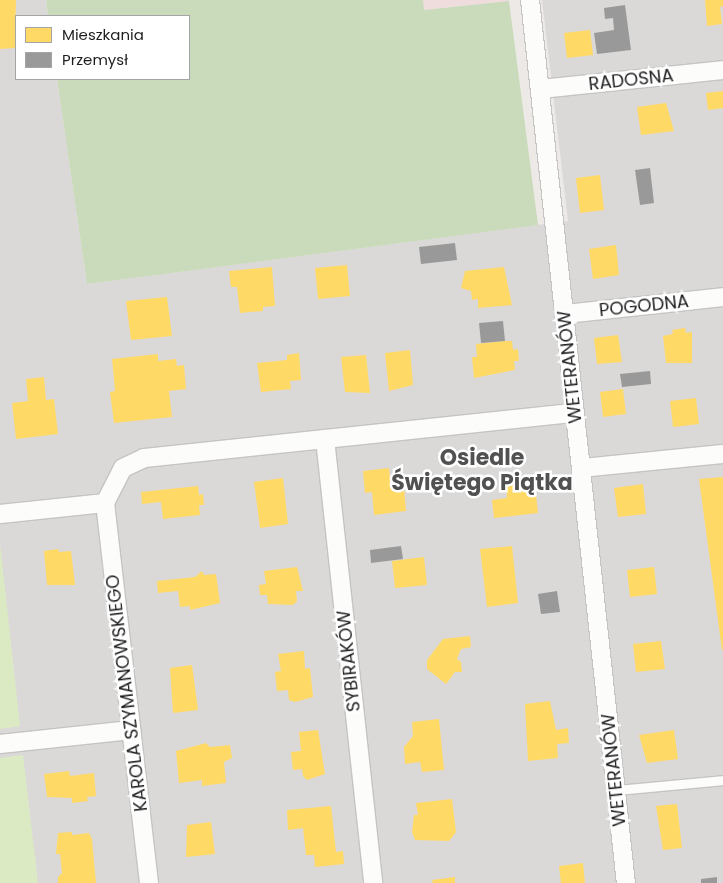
<!DOCTYPE html>
<meta charset="utf-8">
<style>
body{margin:0}
#map{position:relative;width:723px;height:883px;overflow:hidden;background:#ece9e6;font-family:Poppins,sans-serif}
div>[style]{position:absolute}
[style*='--x']{left:calc(var(--x)*1px);top:calc(var(--y)*1px);width:calc(var(--w)*1px);rotate:calc(var(--a)*1deg)}
.residential>*{inset:0;background:#dbd9d8}
.commercial>*{inset:0;background:#efdcdc}
.grass>*{inset:0;background:#dceac3}
.forest>*{inset:0;background:#c9dbba}
.homes>*{inset:0;background:#ffd966}
.industry>*{inset:0;background:#999}
.roads{filter:drop-shadow(1px 0 #c5c4c2) drop-shadow(-1px 0 #c5c4c2) drop-shadow(0 1px #c5c4c2) drop-shadow(0 -1px #c5c4c2)}
.lane>*{height:9px;margin:-4.5px;padding:0 4.5px;transform-origin:4.5px;border-radius:4.5px;background:#fcfcfb}
.street>*{height:18px;margin:-9px;padding:0 9px;transform-origin:9px;border-radius:9px;background:#fcfcfb}
span{translate:-50% -50%;white-space:nowrap;text-align:center;line-height:1.15;-webkit-text-stroke:5px #fff;paint-order:stroke}
.street-label{font-size:18px;color:#1e1e1e}
.district-label{font-size:22px;color:#515151;font-weight:700}
.legend{position:absolute;left:15px;top:15px;width:175px;height:65px;box-sizing:border-box;background:#fff;border:1px solid #a5a5a5;margin:0;padding:6px 9px;list-style:none;font-size:15px;color:#1e1e1e}
.legend li{display:flex;align-items:center;gap:10px;height:25px}
.legend b{width:25px;border:1px solid #a5a5a5}
</style>
<div id="map">
<div class="residential">
<div style="clip-path:polygon(0 0,46px 0,48px 16px,16px 16px,16px 79px,57px 79px,87px 284px,568px 221px,542px 0,723px 0,723px 883px,0 883px)"></div>
</div>
<div class="commercial">
<div style="clip-path:polygon(423px 0,509px 0,509px 1px,423px 10px)"></div>
</div>
<div class="grass">
<div style="clip-path:polygon(0 543px,20px 726px,0 729px)"></div>
<div style="clip-path:polygon(23px 755px,38px 883px,0 883px,0 758px)"></div>
</div>
<div class="forest">
<div style="clip-path:polygon(46px 0,423px 0,424px 10px,509px 1px,538px 225px,87px 284px,57px 79px,189px 79px,189px 16px,48px 16px)"></div>
</div>
<div class="homes">
<div style="clip-path:polygon(0 0,16px 0,15px 48px,0 49px)"></div>
<div style="clip-path:polygon(705px 0,723px 0,723px 6px,720px 7px,722px 24px,707px 26px)"></div>
<div style="clip-path:polygon(590px 30px,593px 55px,567px 58px,564px 33px)"></div>
<div style="clip-path:polygon(723px 91px,723px 108px,708px 110px,706px 93px)"></div>
<div style="clip-path:polygon(666px 103px,674px 131px,641px 135px,637px 107px)"></div>
<div style="clip-path:polygon(600px 175px,604px 210px,580px 213px,576px 178px)"></div>
<div style="clip-path:polygon(616px 245px,619px 275px,593px 279px,589px 249px)"></div>
<div style="clip-path:polygon(347px 265px,350px 296px,318px 299px,315px 268px)"></div>
<div style="clip-path:polygon(272px 267px,275px 306px,263px 307px,263px 311px,240px 313px,237px 287px,231px 287px,229px 271px)"></div>
<div style="clip-path:polygon(504px 267px,512px 305px,478px 308px,478px 299px,472px 300px,471px 291px,461px 288px,465px 271px)"></div>
<div style="clip-path:polygon(167px 297px,172px 336px,131px 340px,126px 301px)"></div>
<div style="clip-path:polygon(685px 328px,686px 333px,692px 332px,692px 363px,666px 363px,663px 336px,673px 334px,672px 330px)"></div>
<div style="clip-path:polygon(618px 335px,622px 362px,597px 364px,594px 338px)"></div>
<div style="clip-path:polygon(505px 341px,512px 341px,513px 350px,518px 349px,519px 361px,514px 361px,515px 370px,474px 378px,472px 357px,477px 357px,476px 344px)"></div>
<div style="clip-path:polygon(410px 350px,413px 385px,389px 391px,385px 353px)"></div>
<div style="clip-path:polygon(299px 353px,301px 380px,290px 381px,291px 389px,261px 392px,257px 363px,287px 360px,287px 355px)"></div>
<div style="clip-path:polygon(158px 354px,158px 361px,176px 359px,177px 366px,184px 365px,186px 389px,169px 391px,172px 417px,114px 423px,110px 392px,115px 391px,112px 359px)"></div>
<div style="clip-path:polygon(366px 355px,370px 393px,345px 392px,341px 357px)"></div>
<div style="clip-path:polygon(44px 377px,46px 400px,54px 399px,58px 434px,16px 439px,12px 403px,28px 401px,26px 379px)"></div>
<div style="clip-path:polygon(623px 389px,626px 414px,603px 417px,600px 392px)"></div>
<div style="clip-path:polygon(696px 398px,699px 424px,673px 427px,670px 401px)"></div>
<div style="clip-path:polygon(389px 468px,391px 489px,404px 488px,406px 511px,374px 515px,372px 492px,365px 493px,363px 471px)"></div>
<div style="clip-path:polygon(534px 476px,538px 513px,494px 518px,492px 500px,507px 498px,506px 486px,515px 484px,518px 478px)"></div>
<div style="clip-path:polygon(723px 477px,723px 650px,722px 650px,699px 479px)"></div>
<div style="clip-path:polygon(283px 478px,288px 524px,260px 528px,254px 482px)"></div>
<div style="clip-path:polygon(643px 484px,646px 514px,618px 517px,614px 488px)"></div>
<div style="clip-path:polygon(198px 486px,199px 495px,203px 494px,204px 505px,199px 505px,200px 515px,163px 519px,161px 502px,142px 504px,141px 492px)"></div>
<div style="clip-path:polygon(512px 546px,518px 603px,487px 607px,480px 549px)"></div>
<div style="clip-path:polygon(58px 549px,59px 552px,71px 551px,75px 585px,47px 585px,44px 551px)"></div>
<div style="clip-path:polygon(424px 557px,427px 585px,395px 588px,392px 561px)"></div>
<div style="clip-path:polygon(297px 567px,303px 591px,296px 591px,297px 601px,293px 605px,268px 604px,267px 595px,260px 595px,259px 585px,266px 584px,264px 571px)"></div>
<div style="clip-path:polygon(654px 567px,657px 594px,630px 597px,627px 570px)"></div>
<div style="clip-path:polygon(202px 571px,204px 575px,216px 574px,220px 603px,190px 610px,190px 606px,180px 607px,178px 591px,158px 593px,157px 581px,195px 577px)"></div>
<div style="clip-path:polygon(470px 636px,471px 647px,461px 649px,457px 659px,461px 662px,462px 672px,455px 672px,446px 684px,427px 669px,427px 660px,443px 639px)"></div>
<div style="clip-path:polygon(661px 641px,665px 669px,636px 672px,633px 644px)"></div>
<div style="clip-path:polygon(304px 651px,305px 669px,310px 668px,313px 697px,295px 702px,289px 700px,288px 690px,277px 691px,275px 672px,281px 671px,278px 654px)"></div>
<div style="clip-path:polygon(192px 665px,198px 710px,173px 713px,170px 668px)"></div>
<div style="clip-path:polygon(550px 701px,556px 730px,568px 728px,569px 743px,557px 744px,558px 758px,528px 761px,525px 704px)"></div>
<div style="clip-path:polygon(439px 719px,444px 770px,422px 772px,420px 762px,405px 764px,404px 747px,413px 736px,412px 722px)"></div>
<div style="clip-path:polygon(318px 730px,325px 774px,307px 780px,303px 776px,302px 769px,293px 770px,291px 752px,301px 751px,299px 732px)"></div>
<div style="clip-path:polygon(674px 730px,678px 759px,647px 763px,639px 735px)"></div>
<div style="clip-path:polygon(206px 743px,210px 747px,230px 745px,232px 758px,224px 762px,226px 783px,202px 786px,202px 780px,179px 783px,176px 751px)"></div>
<div style="clip-path:polygon(69px 771px,70px 776px,94px 773px,96px 796px,87px 797px,88px 801px,72px 803px,72px 798px,47px 797px,44px 774px)"></div>
<div style="clip-path:polygon(452px 799px,456px 832px,449px 841px,415px 840px,412px 832px,414px 815px,418px 815px,416px 803px)"></div>
<div style="clip-path:polygon(677px 804px,682px 848px,663px 850px,656px 806px)"></div>
<div style="clip-path:polygon(331px 806px,336px 852px,343px 851px,344px 864px,315px 867px,314px 855px,306px 855px,303px 828px,288px 830px,287px 810px)"></div>
<div style="clip-path:polygon(211px 822px,215px 854px,186px 857px,187px 825px)"></div>
<div style="clip-path:polygon(72px 832px,72px 835px,89px 833px,92px 839px,96px 883px,58px 883px,58px 877px,62px 873px,60px 854px,56px 854px,58px 833px)"></div>
<div style="clip-path:polygon(583px 863px,585px 883px,561px 883px,559px 866px)"></div>
<div style="clip-path:polygon(455px 877px,455px 883px,433px 883px,432px 880px)"></div>
</div>
<div class="industry">
<div style="clip-path:polygon(625px 5px,631px 50px,597px 54px,594px 33px,614px 30px,613px 18px,605px 19px,604px 8px)"></div>
<div style="clip-path:polygon(650px 168px,654px 203px,640px 205px,635px 170px)"></div>
<div style="clip-path:polygon(455px 243px,457px 260px,421px 264px,419px 247px)"></div>
<div style="clip-path:polygon(503px 321px,505px 341px,481px 343px,479px 323px)"></div>
<div style="clip-path:polygon(650px 371px,651px 384px,622px 387px,620px 374px)"></div>
<div style="clip-path:polygon(401px 546px,403px 559px,371px 563px,370px 550px)"></div>
<div style="clip-path:polygon(557px 591px,560px 612px,541px 614px,538px 594px)"></div>
<div style="clip-path:polygon(717px 877px,717px 883px,701px 883px,701px 879px)"></div>
</div>
<div class="roads">
<div class="lane">
<div style="--x:616;--y:790;--w:107;--a:-5.3"></div>
</div>
<div class="street">
<div style="--x:530;--y:0;--w:888;--a:83.8"></div>
<div style="--x:540;--y:89;--w:184;--a:-5.9"></div>
<div style="--x:565;--y:314;--w:159;--a:-6.1"></div>
<div style="--x:325;--y:439;--w:447;--a:83.8"></div>
<div style="--x:582;--y:468;--w:142;--a:-5.7"></div>
<div style="--x:0;--y:514;--w:106;--a:-6"></div>
<div style="--x:0;--y:744;--w:132;--a:-6.1"></div>
<div style="--x:149;--y:883;--w:383;--a:-96.6"></div>
<div style="--x:105;--y:503;--w:39;--a:-63"></div>
<div style="--x:123;--y:468;--w:23;--a:-25"></div>
<div style="--x:144;--y:458;--w:433;--a:-6"></div>
</div>
</div>
<div class="street-label">
<span style="left:631px;top:80px;rotate:-6deg">RADOSNA</span>
<span style="left:644px;top:306px;rotate:-6deg">POGODNA</span>
<span style="left:570px;top:367px;rotate:-96deg">WETERANÓW</span>
<span style="left:349px;top:661px;rotate:-96deg">SYBIRAKÓW</span>
<span style="left:127px;top:693px;rotate:-97deg">KAROLA SZYMANOWSKIEGO</span>
<span style="left:614px;top:770px;rotate:-96deg">WETERANÓW</span>
</div>
<div class="district-label">
<span style="left:482px;top:470px">Osiedle<br>Świętego Piątka</span>
</div>
<ul class="legend">
<li><b style="height:14px;background:#ffd966"></b>Mieszkania</li>
<li><b style="height:14px;background:#999"></b>Przemysł</li>
</ul>
</div>
